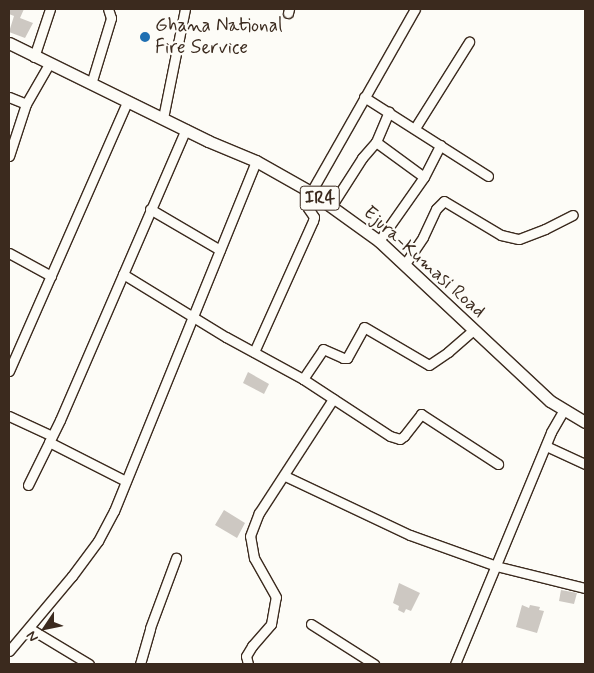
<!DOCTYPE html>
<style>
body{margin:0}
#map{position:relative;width:594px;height:673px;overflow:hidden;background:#fdfcf7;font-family:Mynerve,sans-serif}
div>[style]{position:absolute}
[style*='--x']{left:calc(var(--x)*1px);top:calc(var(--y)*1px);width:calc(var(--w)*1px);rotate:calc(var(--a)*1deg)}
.building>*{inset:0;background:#cdc8c2}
.roads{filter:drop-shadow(1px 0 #3b2a1e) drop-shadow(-1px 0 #3b2a1e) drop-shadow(0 1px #3b2a1e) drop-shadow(0 -1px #3b2a1e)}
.minor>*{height:9px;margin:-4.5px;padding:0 4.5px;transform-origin:4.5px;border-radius:4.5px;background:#fdfcf7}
.major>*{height:11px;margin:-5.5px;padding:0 5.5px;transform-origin:5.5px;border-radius:5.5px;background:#fdfcf7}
.dots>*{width:14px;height:14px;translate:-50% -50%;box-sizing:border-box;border:2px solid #fdfcf7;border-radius:50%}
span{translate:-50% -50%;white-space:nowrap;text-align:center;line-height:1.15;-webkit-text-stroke:4.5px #fdfcf7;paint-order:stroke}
.shield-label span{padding:1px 4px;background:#fdfcf7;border:1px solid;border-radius:4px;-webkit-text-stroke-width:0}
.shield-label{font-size:18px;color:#3b2a1e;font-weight:700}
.poi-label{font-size:19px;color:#3b2a1e}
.left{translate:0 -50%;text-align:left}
.street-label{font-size:19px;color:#3b2a1e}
.frame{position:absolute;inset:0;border:10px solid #3b2a1e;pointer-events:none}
.north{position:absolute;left:20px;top:603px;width:50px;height:50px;-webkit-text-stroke:4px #fdfcf7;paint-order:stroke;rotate:236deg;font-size:14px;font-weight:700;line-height:20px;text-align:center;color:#3b2a1e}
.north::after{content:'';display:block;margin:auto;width:18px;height:22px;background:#3b2a1e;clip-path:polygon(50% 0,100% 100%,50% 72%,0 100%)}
</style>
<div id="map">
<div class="building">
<div style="clip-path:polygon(9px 9px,24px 9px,20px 18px,33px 23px,25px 38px,9px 32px,14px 16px,9px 14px)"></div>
<div style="clip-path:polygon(248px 372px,269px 384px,264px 394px,243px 383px)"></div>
<div style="clip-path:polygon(224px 510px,245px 523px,237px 538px,215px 525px)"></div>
<div style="clip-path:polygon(399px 583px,420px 593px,411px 611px,406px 609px,404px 613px,398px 610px,399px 606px,393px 603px)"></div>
<div style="clip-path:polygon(561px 590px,577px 593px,574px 604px,559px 601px)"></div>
<div style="clip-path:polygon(522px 605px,529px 608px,530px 605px,540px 607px,539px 610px,544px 611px,537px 633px,516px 627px)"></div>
</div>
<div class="roads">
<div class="minor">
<div style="--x:288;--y:13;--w:4;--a:-76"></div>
<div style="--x:34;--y:57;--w:51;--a:-71.6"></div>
<div style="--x:91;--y:84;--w:69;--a:-73.1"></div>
<div style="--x:111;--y:18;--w:9;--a:-108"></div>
<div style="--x:9;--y:97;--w:18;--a:22"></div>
<div style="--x:364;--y:97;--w:147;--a:32.5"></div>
<div style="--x:163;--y:118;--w:111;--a:-78.6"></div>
<div style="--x:415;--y:128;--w:102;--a:-57.9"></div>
<div style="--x:376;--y:142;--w:59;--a:36.1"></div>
<div style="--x:9;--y:156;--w:55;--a:-71.9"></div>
<div style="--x:26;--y:104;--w:46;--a:-60.1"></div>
<div style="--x:332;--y:205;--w:56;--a:-57.4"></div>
<div style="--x:362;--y:158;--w:21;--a:-49"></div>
<div style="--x:376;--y:142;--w:33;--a:-67"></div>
<div style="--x:150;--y:209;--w:81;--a:30.4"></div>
<div style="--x:379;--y:241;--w:78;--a:-54.9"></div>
<div style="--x:424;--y:177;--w:36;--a:-63"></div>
<div style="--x:9;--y:253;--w:48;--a:28.7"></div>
<div style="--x:405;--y:264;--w:32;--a:-56"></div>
<div style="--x:423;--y:237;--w:31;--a:-65"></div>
<div style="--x:436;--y:209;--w:11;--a:-45"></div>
<div style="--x:444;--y:201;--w:66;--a:30.8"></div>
<div style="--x:501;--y:235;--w:18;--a:13"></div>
<div style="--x:519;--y:239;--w:28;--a:-21"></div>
<div style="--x:545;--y:229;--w:31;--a:-27"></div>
<div style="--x:123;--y:274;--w:121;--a:31.5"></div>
<div style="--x:226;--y:337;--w:88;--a:28.6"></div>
<div style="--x:303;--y:379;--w:104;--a:33.2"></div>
<div style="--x:390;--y:436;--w:10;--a:17"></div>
<div style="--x:400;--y:439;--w:5;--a:-37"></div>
<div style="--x:404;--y:436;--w:28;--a:-52"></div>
<div style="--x:421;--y:414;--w:92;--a:33"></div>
<div style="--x:254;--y:352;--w:144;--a:-65.8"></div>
<div style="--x:313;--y:221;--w:4;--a:-76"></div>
<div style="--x:314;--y:217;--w:11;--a:-124"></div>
<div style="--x:308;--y:208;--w:16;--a:-79"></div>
<div style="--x:311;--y:192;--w:210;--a:-60.4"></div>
<div style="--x:9;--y:371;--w:294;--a:-66.3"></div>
<div style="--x:303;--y:379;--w:36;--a:-56"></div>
<div style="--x:323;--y:349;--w:22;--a:24"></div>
<div style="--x:343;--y:358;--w:4;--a:0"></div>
<div style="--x:347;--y:358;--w:35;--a:-61"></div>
<div style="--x:364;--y:327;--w:75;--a:30.3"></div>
<div style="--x:429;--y:365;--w:23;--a:-34"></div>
<div style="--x:448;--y:352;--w:33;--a:-41"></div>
<div style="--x:9;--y:416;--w:47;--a:24.9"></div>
<div style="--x:49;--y:442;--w:86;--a:26.9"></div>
<div style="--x:546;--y:446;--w:43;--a:24.8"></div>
<div style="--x:285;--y:476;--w:138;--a:25.3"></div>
<div style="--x:410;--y:535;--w:91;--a:19.8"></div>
<div style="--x:496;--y:566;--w:92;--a:13.9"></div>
<div style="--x:28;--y:485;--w:72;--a:-63.8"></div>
<div style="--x:60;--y:420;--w:317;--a:-66.6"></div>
<div style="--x:311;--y:624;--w:75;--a:32.4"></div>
<div style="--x:29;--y:628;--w:70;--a:31"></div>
<div style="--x:9;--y:651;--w:98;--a:-50"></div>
<div style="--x:72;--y:576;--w:44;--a:-53.4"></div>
<div style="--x:98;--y:541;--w:34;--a:-62"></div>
<div style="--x:114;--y:511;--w:378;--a:-67.9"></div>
<div style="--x:140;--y:664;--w:37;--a:-74"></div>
<div style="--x:150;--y:628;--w:75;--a:-69.6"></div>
<div style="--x:248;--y:664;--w:8;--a:-104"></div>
<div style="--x:246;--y:656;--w:12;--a:-59"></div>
<div style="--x:252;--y:646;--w:29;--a:-49"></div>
<div style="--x:271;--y:624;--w:27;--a:-80"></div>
<div style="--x:276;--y:597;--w:45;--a:-119.4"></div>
<div style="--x:254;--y:558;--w:22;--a:-100"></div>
<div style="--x:250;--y:536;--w:25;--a:-69"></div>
<div style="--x:259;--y:513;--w:136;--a:-57"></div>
<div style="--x:455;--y:664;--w:251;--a:-67.5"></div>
<div style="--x:551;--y:432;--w:24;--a:-60"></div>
</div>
<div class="major">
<div style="--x:9;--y:43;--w:222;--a:26.2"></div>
<div style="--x:208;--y:141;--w:52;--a:22.6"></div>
<div style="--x:256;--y:161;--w:63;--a:29.4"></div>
<div style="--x:311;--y:192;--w:84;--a:35.8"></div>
<div style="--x:379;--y:241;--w:234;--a:43.1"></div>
<div style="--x:550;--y:401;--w:41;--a:31"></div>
</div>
</div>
<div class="dots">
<div style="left:145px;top:37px;background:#1f6fb2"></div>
</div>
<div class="shield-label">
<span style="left:320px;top:198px">IR4</span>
</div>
<div class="poi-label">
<span class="left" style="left:155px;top:37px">Ghana National<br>Fire Service</span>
</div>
<div class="street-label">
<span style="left:424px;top:262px;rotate:42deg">Ejura-Kumasi Road</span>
</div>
<div class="frame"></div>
<div class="north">N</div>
</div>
